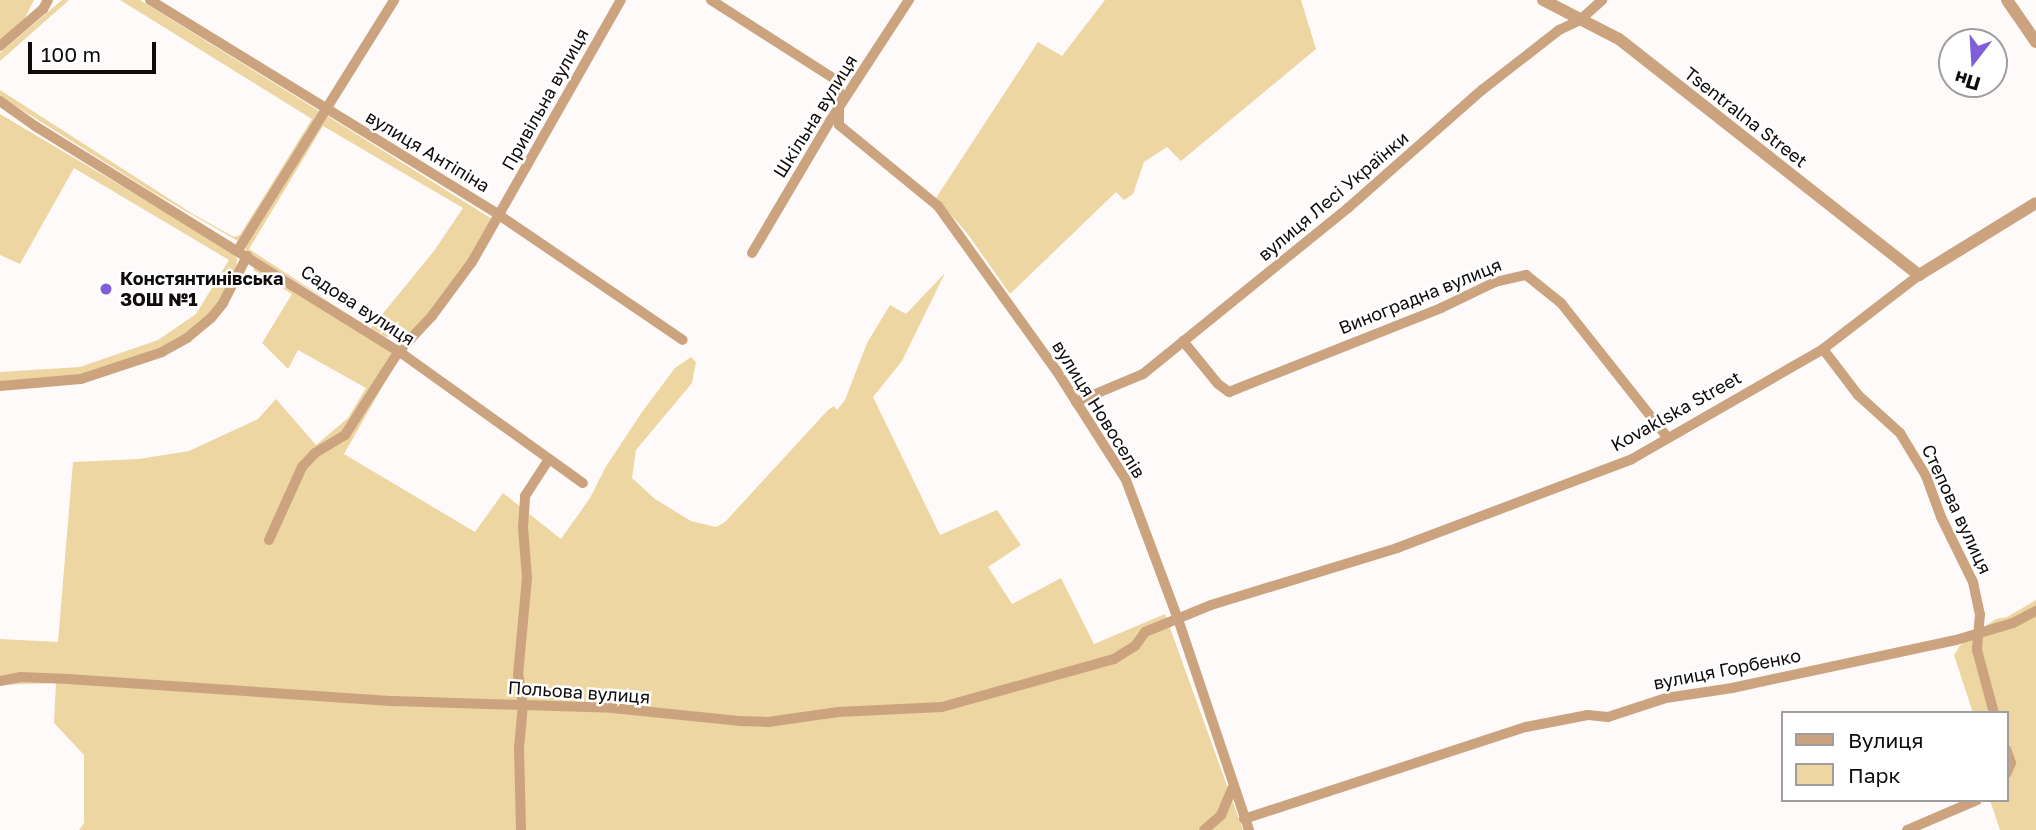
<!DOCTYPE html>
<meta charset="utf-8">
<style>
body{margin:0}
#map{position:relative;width:2036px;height:830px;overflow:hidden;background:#fefaf9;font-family:"Golos Text",sans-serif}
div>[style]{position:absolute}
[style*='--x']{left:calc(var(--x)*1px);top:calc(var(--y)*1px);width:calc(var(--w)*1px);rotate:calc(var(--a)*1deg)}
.green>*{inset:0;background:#edd6a1}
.minor>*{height:10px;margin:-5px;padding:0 5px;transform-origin:5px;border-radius:5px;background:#cba47f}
.tertiary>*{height:12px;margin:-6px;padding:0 6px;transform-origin:6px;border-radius:6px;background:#cba47f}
.dots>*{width:19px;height:19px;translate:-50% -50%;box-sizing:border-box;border:4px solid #fff;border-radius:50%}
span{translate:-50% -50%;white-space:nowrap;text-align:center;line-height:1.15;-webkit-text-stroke:5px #fff;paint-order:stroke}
.street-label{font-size:18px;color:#0f0c0b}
.poi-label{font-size:18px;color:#0f0c0b;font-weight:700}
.left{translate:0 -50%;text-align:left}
.legend{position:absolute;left:1781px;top:711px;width:228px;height:91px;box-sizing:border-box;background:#fff;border:2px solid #9f9e9d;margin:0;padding:9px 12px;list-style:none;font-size:21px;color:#0f0c0b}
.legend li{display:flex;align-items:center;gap:14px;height:35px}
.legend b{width:35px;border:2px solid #9f9e9d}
.north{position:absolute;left:1938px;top:28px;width:70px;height:70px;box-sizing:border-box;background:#fff;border:2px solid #9f9e9d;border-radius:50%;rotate:197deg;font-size:19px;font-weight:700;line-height:28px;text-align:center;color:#0f0c0b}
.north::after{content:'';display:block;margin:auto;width:24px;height:32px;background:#7f5ed9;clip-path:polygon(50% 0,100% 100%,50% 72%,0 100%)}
.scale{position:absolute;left:28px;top:42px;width:128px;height:32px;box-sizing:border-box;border:4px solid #0f0c0b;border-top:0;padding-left:9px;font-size:21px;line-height:24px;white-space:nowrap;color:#0f0c0b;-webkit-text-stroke:5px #fff;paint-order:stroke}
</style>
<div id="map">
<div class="green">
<div style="clip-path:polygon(0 0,34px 0,23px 22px,0 44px)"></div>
<div style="clip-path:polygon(62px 0,69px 0,0 61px,0 53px)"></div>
<div style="clip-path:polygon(120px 0,140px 0,319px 111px,238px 241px,149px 190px,0 96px,0 90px,193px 214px,234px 237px,240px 235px,312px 119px)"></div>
<div style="clip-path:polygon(1105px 0,1301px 0,1316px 49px,1181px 161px,1167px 147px,1144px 162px,1133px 194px,1124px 200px,1116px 192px,1010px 294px,967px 233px,936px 198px,1038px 42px,1062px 56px)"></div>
<div style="clip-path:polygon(0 114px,233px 252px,237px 259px,236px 271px,228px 288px,201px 323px,168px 345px,74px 377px,0 382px,0 372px,80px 367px,158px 340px,196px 314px,229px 260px,74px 168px,20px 264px,0 255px)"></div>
<div style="clip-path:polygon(326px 115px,492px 219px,483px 241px,425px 321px,409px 334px,385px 337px,371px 328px,434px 251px,463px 208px,323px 126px,249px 249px,332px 303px,248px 253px,245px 248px)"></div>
<div style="clip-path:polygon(254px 267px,386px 346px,397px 361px,344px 454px,475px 532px,503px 493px,561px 539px,590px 498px,605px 468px,642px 412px,675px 368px,691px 357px,696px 362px,692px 383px,636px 450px,632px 478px,655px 499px,691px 521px,716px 527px,725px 522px,828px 410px,834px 406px,837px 410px,845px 400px,867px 343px,890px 305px,906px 314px,945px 273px,902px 361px,873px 397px,940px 535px,997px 510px,1021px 545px,988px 567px,1012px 604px,1061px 578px,1094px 644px,1165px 614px,1243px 830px,79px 830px,84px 823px,84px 755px,54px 723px,56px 683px,0 685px,0 639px,58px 642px,73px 462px,139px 459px,189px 451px,258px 419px,276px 399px,316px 445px,348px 418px,366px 388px,298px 350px,288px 369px,262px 343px,292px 294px,253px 270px)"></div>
<div style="clip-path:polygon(2036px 600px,2036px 830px,2000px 830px,1990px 800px,2006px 800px,2006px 713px,1973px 713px,1954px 655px,1963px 641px,1996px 619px,2007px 617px)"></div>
</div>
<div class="minor">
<div style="--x:150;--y:0;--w:410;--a:31.6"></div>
<div style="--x:499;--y:215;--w:222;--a:34.2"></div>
<div style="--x:711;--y:0;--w:152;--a:32.6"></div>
<div style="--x:839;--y:82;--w:43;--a:90"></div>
<div style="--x:839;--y:125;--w:128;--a:39.3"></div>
<div style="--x:938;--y:206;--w:202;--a:54.3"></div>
<div style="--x:1056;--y:370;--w:130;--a:57.5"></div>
<div style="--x:1126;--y:480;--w:148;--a:69.5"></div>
<div style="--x:1178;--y:619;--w:223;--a:71.4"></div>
<div style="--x:0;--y:46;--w:57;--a:-40.7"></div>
<div style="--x:43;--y:9;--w:10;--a:-61"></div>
<div style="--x:0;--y:101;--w:43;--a:35.5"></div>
<div style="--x:35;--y:126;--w:434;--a:31.8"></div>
<div style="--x:404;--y:355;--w:220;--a:35.6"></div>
<div style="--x:238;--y:250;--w:295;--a:-58"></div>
<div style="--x:752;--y:253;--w:153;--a:-59.4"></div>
<div style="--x:830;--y:121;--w:145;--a:-56.9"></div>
<div style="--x:1183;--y:341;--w:55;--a:50.9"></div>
<div style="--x:1218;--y:384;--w:14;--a:36"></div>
<div style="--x:1229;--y:392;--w:228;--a:-21.6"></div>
<div style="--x:1441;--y:308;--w:60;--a:-25.7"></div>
<div style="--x:1495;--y:282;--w:32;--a:-13"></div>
<div style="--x:1526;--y:275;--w:45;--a:38.7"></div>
<div style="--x:1561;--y:303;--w:172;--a:51.6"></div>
<div style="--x:1823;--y:349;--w:58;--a:52.7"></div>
<div style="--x:1858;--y:395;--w:57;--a:42.1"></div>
<div style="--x:1900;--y:433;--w:50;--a:58.8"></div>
<div style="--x:1926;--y:476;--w:44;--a:69.9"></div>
<div style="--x:1941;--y:517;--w:72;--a:63.8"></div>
<div style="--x:1973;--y:582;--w:33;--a:78"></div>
<div style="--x:1980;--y:614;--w:36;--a:95"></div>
<div style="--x:1977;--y:650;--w:65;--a:74.9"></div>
<div style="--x:0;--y:386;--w:81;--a:-4.9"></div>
<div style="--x:81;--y:379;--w:85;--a:-18.4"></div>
<div style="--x:162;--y:352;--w:29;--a:-29"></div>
<div style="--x:187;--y:338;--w:31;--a:-40"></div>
<div style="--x:211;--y:318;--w:19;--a:-51"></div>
<div style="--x:223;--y:303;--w:53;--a:-62.9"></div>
<div style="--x:1076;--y:402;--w:73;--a:-22.7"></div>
<div style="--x:1143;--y:374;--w:264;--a:-39"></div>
<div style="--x:1348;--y:208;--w:179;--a:-41.4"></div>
<div style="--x:1482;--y:90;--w:98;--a:-37.9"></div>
<div style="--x:1559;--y:30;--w:23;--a:-25"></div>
<div style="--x:1580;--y:20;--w:30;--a:-42"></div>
<div style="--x:269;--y:540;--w:80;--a:-65.7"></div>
<div style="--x:302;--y:467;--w:19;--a:-47"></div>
<div style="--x:315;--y:453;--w:35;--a:-31"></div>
<div style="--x:345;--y:435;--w:100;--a:-57.3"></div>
<div style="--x:399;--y:351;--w:48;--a:-46.7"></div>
<div style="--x:432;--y:316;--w:67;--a:-53.5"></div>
<div style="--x:472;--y:262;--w:301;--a:-60.4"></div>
<div style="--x:0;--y:681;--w:21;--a:-11"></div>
<div style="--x:21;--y:677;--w:47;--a:2.4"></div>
<div style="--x:68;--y:679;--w:327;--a:3.9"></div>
<div style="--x:394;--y:701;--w:218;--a:1.8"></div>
<div style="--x:612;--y:708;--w:130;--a:5.8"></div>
<div style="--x:741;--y:721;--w:27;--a:2"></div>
<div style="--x:768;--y:722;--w:71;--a:-8.1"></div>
<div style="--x:838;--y:712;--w:104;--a:-2.8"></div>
<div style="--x:942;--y:707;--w:179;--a:-15.6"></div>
<div style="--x:1114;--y:659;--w:25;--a:-32"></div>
<div style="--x:1135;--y:646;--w:17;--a:-54"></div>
<div style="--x:1145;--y:632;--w:71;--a:-22.2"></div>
<div style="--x:1211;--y:605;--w:195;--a:-17"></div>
<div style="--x:1397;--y:548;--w:251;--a:-20.7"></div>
<div style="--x:1632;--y:459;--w:220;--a:-29.9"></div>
<div style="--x:1823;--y:349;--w:121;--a:-37.6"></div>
<div style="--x:2006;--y:749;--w:15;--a:70"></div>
<div style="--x:2011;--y:763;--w:12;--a:114"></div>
<div style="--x:1244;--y:819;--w:297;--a:-18.1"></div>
<div style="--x:1526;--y:727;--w:63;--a:-11"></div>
<div style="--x:1588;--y:715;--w:20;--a:6"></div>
<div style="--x:1608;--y:717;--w:61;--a:-18.1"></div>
<div style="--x:1666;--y:698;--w:67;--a:-8.6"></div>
<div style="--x:1732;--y:688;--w:229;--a:-12.1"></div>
<div style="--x:1956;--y:640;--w:59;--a:-16.6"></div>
<div style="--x:2013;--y:623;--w:26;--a:-28"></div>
<div style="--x:521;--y:830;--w:82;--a:-91.4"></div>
<div style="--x:519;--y:748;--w:43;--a:-84.7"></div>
<div style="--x:523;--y:705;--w:30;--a:-99"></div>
<div style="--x:518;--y:675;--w:97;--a:-84.7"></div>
<div style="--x:527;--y:578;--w:51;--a:-94.5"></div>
<div style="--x:523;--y:527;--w:31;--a:-86"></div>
<div style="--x:525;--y:496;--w:44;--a:-57"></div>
<div style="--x:1204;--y:830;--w:23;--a:-41"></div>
<div style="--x:1221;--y:815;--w:30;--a:-67"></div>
<div style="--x:1907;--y:830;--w:76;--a:-23.2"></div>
</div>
<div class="tertiary">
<div style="--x:1543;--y:0;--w:85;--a:27.2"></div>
<div style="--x:1619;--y:39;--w:382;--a:38.2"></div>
<div style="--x:1919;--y:275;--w:137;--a:-31.6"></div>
<div style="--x:2007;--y:0;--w:51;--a:55.4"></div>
</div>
<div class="dots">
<div style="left:106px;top:289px;background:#7f5ed9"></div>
</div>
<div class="street-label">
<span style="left:545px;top:99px;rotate:-61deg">Привільна вулиця</span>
<span style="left:815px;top:116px;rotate:-58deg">Шкільна вулиця</span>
<span style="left:1746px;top:117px;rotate:38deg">Tsentralna Street</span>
<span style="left:428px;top:151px;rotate:31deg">вулиця Антіпіна</span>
<span style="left:1333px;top:196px;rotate:-40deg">вулиця Лесі Українки</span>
<span style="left:1420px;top:296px;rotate:-22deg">Виноградна вулиця</span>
<span style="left:358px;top:305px;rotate:33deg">Садова вулиця</span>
<span style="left:1099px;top:409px;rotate:58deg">вулиця Новоселів</span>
<span style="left:1676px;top:411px;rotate:-29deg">Kovaklska Street</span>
<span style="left:1957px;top:509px;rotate:65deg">Степова вулиця</span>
<span style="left:1727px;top:669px;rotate:-11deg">вулиця Горбенко</span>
<span style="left:579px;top:692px;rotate:4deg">Польова вулиця</span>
</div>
<div class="poi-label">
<span class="left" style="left:120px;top:289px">Констянтинівська<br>ЗОШ №1</span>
</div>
<ul class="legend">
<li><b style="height:9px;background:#cba47f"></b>Вулиця</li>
<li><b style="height:19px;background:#edd6a1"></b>Парк</li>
</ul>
<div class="north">Пн</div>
<div class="scale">100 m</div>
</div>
